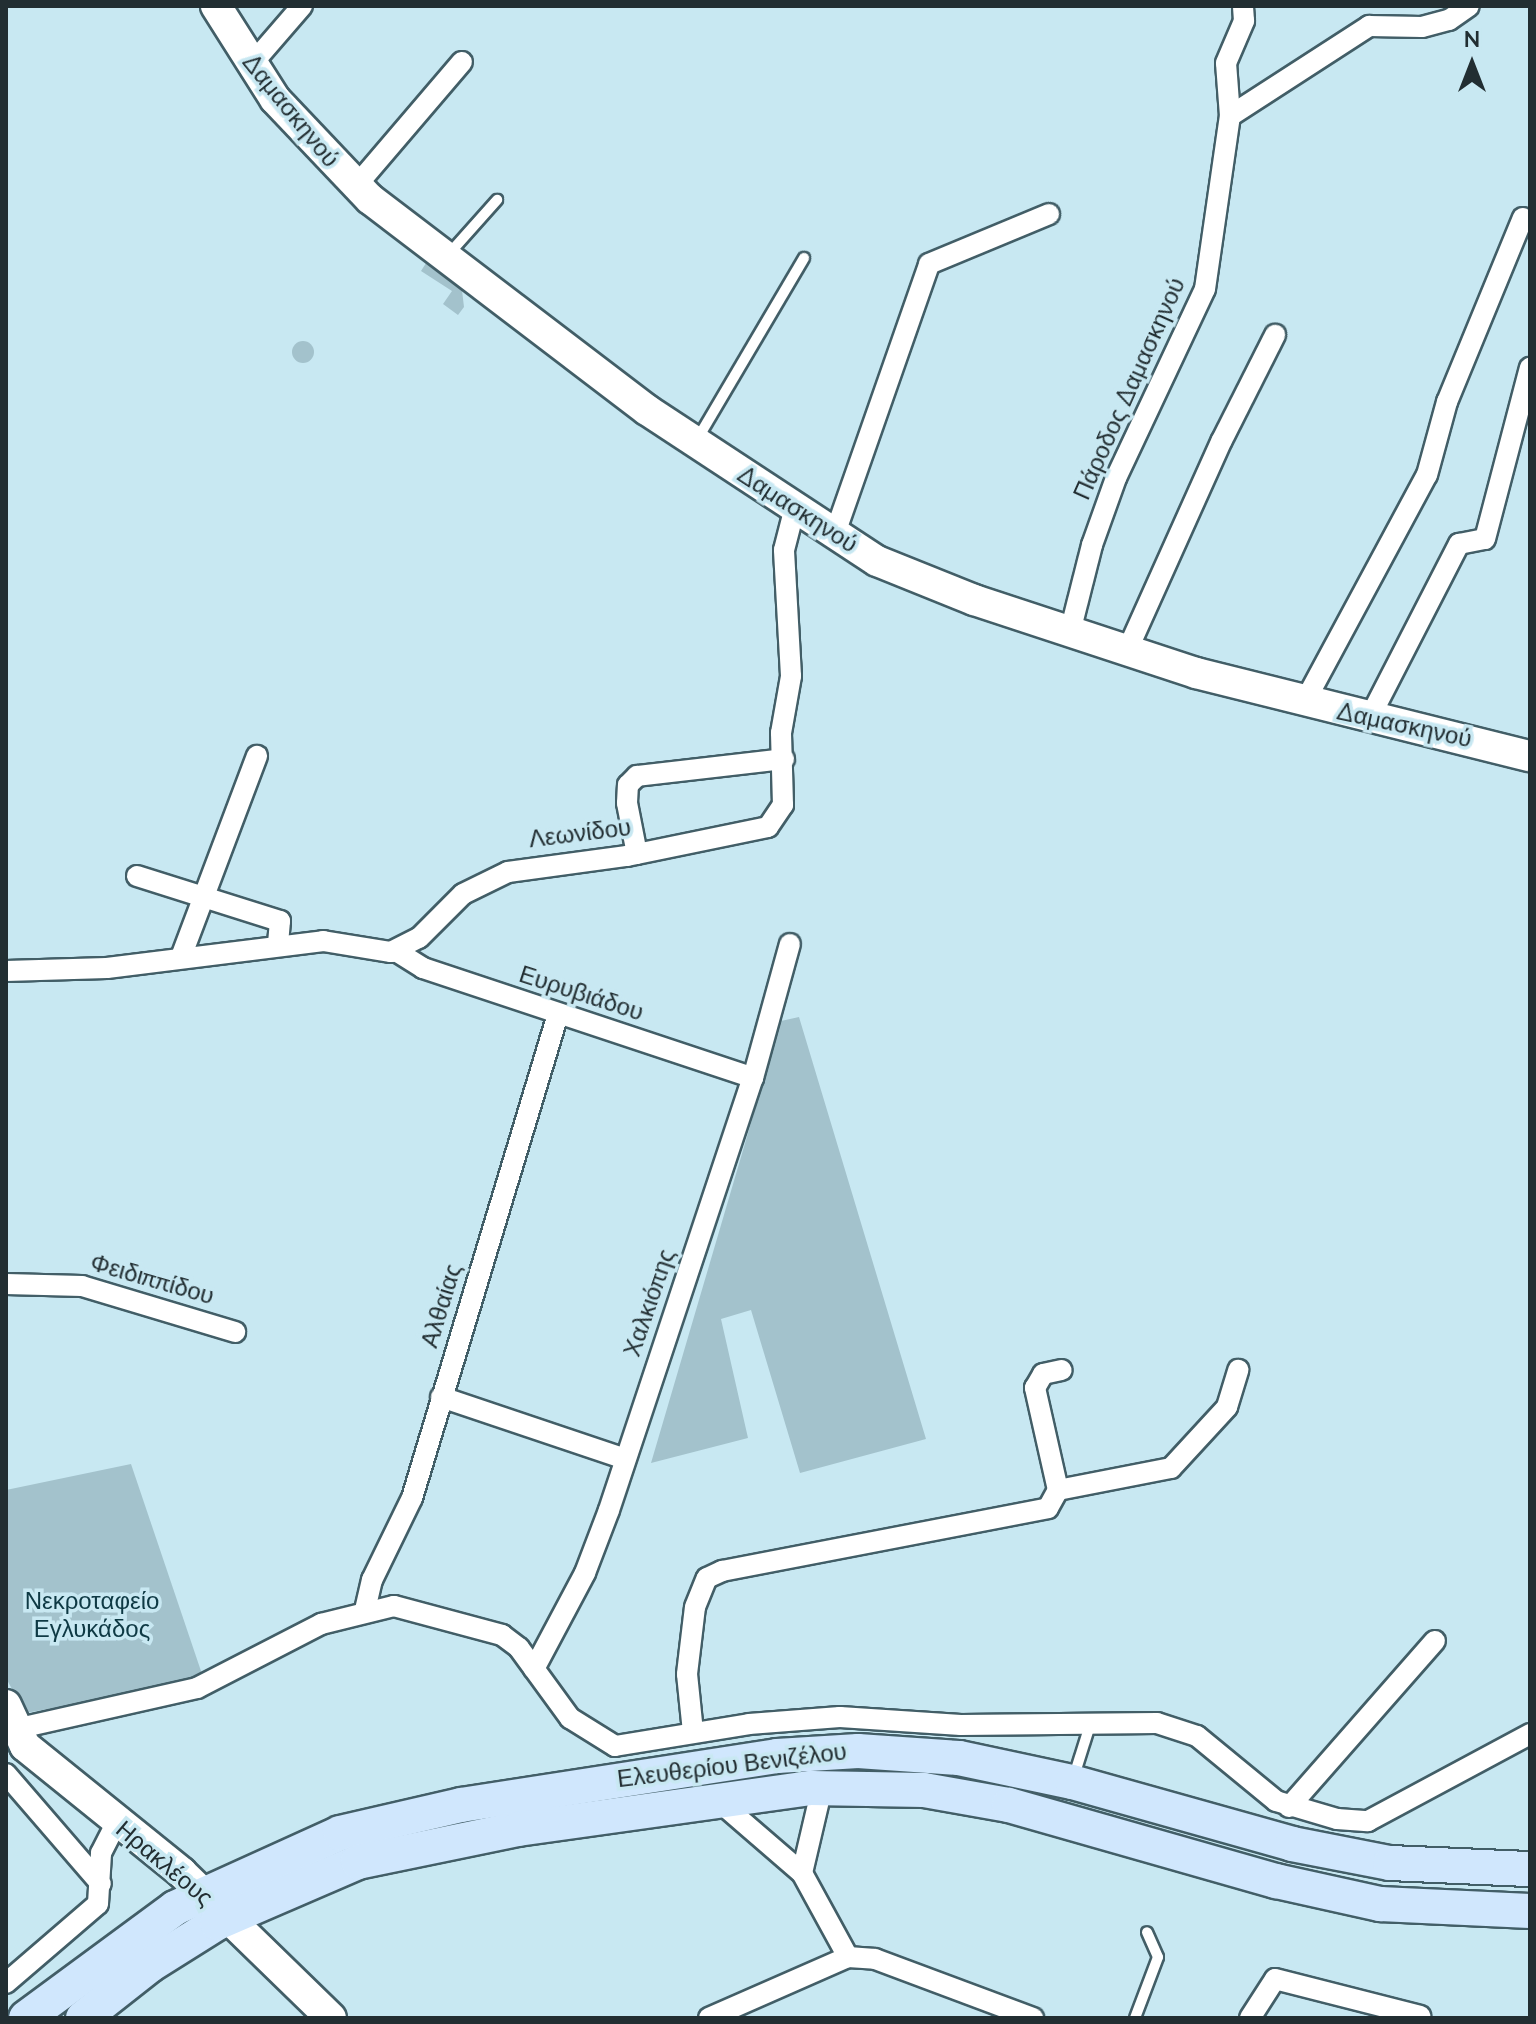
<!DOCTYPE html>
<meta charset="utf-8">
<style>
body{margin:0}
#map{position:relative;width:1536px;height:2024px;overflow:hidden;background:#c8e8f2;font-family:"Nunito Sans",sans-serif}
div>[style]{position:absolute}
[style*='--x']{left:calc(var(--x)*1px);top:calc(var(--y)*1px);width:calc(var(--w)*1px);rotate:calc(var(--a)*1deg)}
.green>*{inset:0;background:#a3c2cc}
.round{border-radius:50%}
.roads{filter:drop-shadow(2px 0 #425e67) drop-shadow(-2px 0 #425e67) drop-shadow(0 2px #425e67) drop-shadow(0 -2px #425e67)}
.lane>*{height:10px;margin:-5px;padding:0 5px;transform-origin:5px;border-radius:5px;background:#fff}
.street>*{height:20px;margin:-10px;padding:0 10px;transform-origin:10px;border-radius:10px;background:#fff}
.secondary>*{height:30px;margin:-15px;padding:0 15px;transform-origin:15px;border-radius:15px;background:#fff}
.primary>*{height:34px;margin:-17px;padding:0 17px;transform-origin:17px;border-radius:17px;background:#d0e7fd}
span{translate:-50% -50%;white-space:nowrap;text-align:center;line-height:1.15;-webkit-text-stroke:7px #c8e8f2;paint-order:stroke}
.street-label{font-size:24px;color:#222e32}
.park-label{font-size:24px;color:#0e3944}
.frame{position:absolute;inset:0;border:8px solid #222e32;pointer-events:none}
.north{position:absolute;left:1432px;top:24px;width:80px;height:80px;-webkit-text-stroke:6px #c8e8f2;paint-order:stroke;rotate:0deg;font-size:22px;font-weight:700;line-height:32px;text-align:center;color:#222e32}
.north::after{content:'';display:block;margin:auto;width:28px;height:36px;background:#222e32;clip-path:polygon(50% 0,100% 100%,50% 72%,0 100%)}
</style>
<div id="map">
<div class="green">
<div style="clip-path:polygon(428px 260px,461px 282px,464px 307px,458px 315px,443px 304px,452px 291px,421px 271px)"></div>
<div class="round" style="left:292px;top:341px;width:22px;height:22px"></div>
<div style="clip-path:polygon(799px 1017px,926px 1439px,800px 1473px,751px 1310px,721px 1319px,748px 1438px,651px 1463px,781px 1021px)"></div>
<div style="clip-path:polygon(131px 1464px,202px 1674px,175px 1687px,25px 1713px,6px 1678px,6px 1490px)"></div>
</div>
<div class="roads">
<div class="lane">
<div style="--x:448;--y:255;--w:74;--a:-48.3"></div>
<div style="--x:698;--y:438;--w:209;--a:-59.5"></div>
<div style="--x:1074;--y:1776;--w:53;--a:-72.6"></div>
<div style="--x:1135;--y:2018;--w:65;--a:-69.3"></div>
<div style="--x:1158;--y:1957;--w:27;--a:-114"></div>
</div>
<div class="street">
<div style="--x:251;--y:65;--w:78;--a:-49.2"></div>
<div style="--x:1230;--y:116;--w:166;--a:-32.9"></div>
<div style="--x:1369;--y:26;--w:53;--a:1.1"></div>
<div style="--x:1422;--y:27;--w:28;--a:-15"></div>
<div style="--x:1449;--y:20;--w:24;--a:-35"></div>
<div style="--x:356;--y:186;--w:163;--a:-49.5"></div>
<div style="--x:834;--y:536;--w:288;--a:-70.7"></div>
<div style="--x:929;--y:264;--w:130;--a:-22.6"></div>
<div style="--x:1070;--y:632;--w:90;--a:-75.8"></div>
<div style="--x:1092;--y:545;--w:71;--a:-70.3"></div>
<div style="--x:1116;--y:478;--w:209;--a:-64.8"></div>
<div style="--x:1205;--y:289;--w:175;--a:-81.8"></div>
<div style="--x:1230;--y:116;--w:53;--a:-94.3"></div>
<div style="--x:1226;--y:63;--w:46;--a:-66.8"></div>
<div style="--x:1244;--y:21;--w:15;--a:-94"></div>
<div style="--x:1127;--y:651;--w:231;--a:-65.8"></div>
<div style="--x:1222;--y:440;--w:118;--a:-63.2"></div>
<div style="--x:1304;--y:703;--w:259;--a:-61.7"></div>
<div style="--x:1427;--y:475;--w:76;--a:-74.7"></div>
<div style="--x:1447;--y:402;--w:199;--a:-67.6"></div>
<div style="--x:1369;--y:719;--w:197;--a:-62.8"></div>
<div style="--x:1459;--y:544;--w:26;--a:-11"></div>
<div style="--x:1485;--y:539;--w:177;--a:-75.3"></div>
<div style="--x:637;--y:854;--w:52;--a:-101.1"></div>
<div style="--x:627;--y:803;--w:18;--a:-87"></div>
<div style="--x:628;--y:785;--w:13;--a:-45"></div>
<div style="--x:637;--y:776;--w:148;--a:-6.6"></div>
<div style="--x:137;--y:876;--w:150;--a:17.5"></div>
<div style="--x:280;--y:921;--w:23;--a:95"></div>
<div style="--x:396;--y:951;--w:32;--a:32"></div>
<div style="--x:423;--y:968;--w:348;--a:18.4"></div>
<div style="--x:181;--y:957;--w:215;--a:-69.3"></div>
<div style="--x:6;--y:971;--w:101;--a:-1.7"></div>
<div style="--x:107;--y:968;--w:218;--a:-7.1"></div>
<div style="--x:323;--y:941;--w:69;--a:9.2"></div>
<div style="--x:391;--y:952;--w:31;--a:-27"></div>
<div style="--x:419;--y:938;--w:62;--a:-45"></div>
<div style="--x:463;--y:894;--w:50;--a:-26.1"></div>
<div style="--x:508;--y:872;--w:120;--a:-7.7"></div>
<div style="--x:627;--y:856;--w:144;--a:-11.6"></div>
<div style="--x:768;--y:827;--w:27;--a:-56"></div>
<div style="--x:783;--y:805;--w:72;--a:-91.6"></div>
<div style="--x:781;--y:733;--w:58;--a:-80"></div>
<div style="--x:791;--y:676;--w:126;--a:-93.2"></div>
<div style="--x:784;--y:550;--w:40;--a:-75.6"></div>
<div style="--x:6;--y:1284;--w:76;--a:1.5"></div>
<div style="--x:82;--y:1286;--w:160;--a:16.7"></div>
<div style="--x:441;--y:1397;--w:194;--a:18.6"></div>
<div style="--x:1058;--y:1490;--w:115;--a:-11"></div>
<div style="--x:1171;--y:1468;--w:83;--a:-47.4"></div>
<div style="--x:1227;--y:1407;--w:39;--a:-73"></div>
<div style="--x:365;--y:1610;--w:31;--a:-77"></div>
<div style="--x:372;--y:1580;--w:91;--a:-64"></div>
<div style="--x:412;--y:1498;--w:506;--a:-73.21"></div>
<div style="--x:534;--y:1669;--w:109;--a:-62"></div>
<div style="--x:585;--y:1573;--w:67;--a:-69.1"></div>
<div style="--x:609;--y:1510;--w:455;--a:-71.6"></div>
<div style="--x:753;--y:1078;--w:139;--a:-74.6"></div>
<div style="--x:15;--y:1729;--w:187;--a:-12.7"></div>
<div style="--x:197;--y:1688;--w:140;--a:-27.3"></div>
<div style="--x:321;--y:1624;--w:75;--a:-13.9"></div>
<div style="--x:394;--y:1606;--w:112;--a:15"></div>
<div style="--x:502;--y:1635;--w:21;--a:37"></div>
<div style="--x:519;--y:1648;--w:87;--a:53.9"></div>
<div style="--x:570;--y:1718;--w:53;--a:31.9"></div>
<div style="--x:693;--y:1732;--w:58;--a:-95.9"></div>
<div style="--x:687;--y:1674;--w:67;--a:-83.2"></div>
<div style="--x:695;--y:1607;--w:31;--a:-68"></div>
<div style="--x:707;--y:1578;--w:17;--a:-25"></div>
<div style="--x:722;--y:1571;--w:332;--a:-10.9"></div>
<div style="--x:1048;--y:1508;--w:21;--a:-61"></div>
<div style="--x:1058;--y:1490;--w:105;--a:-102.7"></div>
<div style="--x:1035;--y:1388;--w:16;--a:-60"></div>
<div style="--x:1043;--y:1374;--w:19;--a:-12"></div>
<div style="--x:615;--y:1746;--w:136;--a:-9.3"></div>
<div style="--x:749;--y:1724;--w:91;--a:-4.4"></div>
<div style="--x:840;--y:1717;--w:121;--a:3.8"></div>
<div style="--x:961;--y:1725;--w:196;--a:-0.6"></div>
<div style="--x:1157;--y:1723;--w:42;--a:18"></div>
<div style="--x:1197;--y:1736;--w:102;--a:39.4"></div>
<div style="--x:1276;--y:1801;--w:64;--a:16.4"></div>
<div style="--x:1337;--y:1819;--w:31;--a:4"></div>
<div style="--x:1368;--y:1821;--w:184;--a:-28.2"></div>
<div style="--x:6;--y:1774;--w:145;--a:49.2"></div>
<div style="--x:715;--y:1798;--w:115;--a:40.8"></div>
<div style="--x:802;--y:1873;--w:96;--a:61.3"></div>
<div style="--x:1289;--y:1807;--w:221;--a:-48.7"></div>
<div style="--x:802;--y:1873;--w:87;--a:-76.8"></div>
<div style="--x:6;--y:1983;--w:121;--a:-40.7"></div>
<div style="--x:98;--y:1904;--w:51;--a:-86.6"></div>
<div style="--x:101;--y:1853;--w:34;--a:-63"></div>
<div style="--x:709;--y:2018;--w:152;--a:-23.7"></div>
<div style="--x:848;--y:1957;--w:27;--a:4"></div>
<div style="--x:875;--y:1959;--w:169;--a:20.5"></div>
<div style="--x:1250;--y:2018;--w:46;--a:-57.3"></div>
<div style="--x:1275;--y:1979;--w:150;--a:14.3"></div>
</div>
<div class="secondary">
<div style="--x:216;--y:6;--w:110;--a:57.6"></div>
<div style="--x:275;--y:99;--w:138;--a:46.5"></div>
<div style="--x:370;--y:199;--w:348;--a:37.3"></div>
<div style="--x:647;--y:410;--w:275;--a:33.3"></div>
<div style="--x:877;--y:561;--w:105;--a:21.9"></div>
<div style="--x:974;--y:600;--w:234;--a:18.2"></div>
<div style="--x:1196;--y:673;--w:344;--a:14"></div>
<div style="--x:6;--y:1705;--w:45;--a:65.1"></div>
<div style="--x:25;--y:1746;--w:201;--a:38.9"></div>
<div style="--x:181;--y:1872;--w:209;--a:44.2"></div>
</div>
<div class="primary">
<div style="--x:26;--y:2018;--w:185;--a:-36.4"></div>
<div style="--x:175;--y:1908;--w:181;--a:-24.4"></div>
<div style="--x:340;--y:1833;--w:124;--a:-13"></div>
<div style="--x:461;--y:1805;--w:320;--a:-8.8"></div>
<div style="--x:777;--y:1756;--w:81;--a:-3.5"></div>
<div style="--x:858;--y:1751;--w:101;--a:4"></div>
<div style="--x:959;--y:1758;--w:116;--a:12"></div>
<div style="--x:1072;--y:1782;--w:229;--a:15.7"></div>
<div style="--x:1292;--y:1844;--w:100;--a:11"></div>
<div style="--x:1390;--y:1863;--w:140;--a:2.5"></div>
<div style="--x:83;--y:2018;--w:85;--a:-38.3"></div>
<div style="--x:150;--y:1965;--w:79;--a:-32.1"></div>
<div style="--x:217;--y:1923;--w:154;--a:-23.4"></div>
<div style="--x:358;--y:1862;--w:163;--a:-11.7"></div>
<div style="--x:518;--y:1829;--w:296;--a:-8"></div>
<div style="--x:811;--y:1788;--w:113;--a:1"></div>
<div style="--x:924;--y:1790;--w:86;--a:10"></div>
<div style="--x:1009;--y:1805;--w:278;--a:15.9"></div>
<div style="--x:1276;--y:1881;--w:107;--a:12.5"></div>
<div style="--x:1380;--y:1904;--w:150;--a:2.7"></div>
</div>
</div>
<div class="street-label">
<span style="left:290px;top:111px;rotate:51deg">Δαμασκηνού</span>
<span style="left:1130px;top:389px;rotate:-66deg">Πάροδος Δαμασκηνού</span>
<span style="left:797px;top:510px;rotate:33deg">Δαμασκηνού</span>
<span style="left:1404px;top:726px;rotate:12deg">Δαμασκηνού</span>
<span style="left:580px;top:834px;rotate:-7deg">Λεωνίδου</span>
<span style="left:581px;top:994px;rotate:18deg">Ευρυβιάδου</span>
<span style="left:152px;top:1280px;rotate:16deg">Φειδιππίδου</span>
<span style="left:650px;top:1303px;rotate:-71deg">Χαλκιόπης</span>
<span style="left:442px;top:1306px;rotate:-73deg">Αλθαίας</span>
<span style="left:732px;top:1766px;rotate:-7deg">Ελευθερίου Βενιζέλου</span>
<span style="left:164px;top:1864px;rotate:40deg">Ηρακλέους</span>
</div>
<div class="park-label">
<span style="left:92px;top:1616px">Νεκροταφείο<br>Εγλυκάδος</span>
</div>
<div class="frame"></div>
<div class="north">N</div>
</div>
